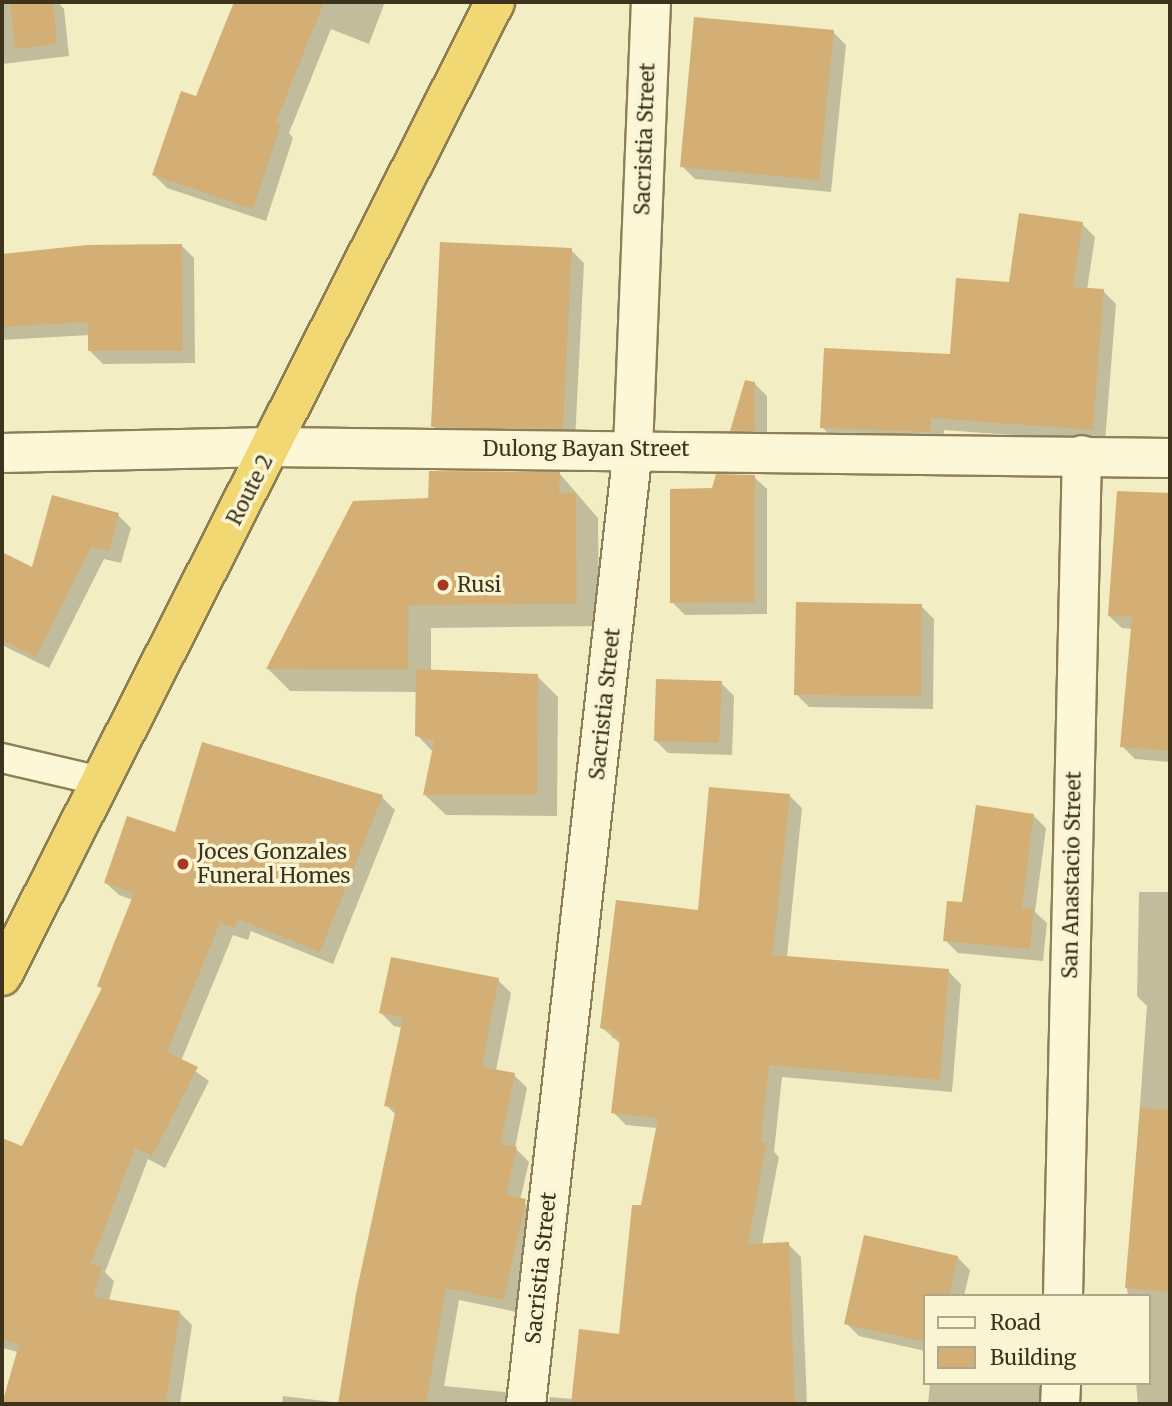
<!DOCTYPE html>
<style>
body{margin:0}
#map{position:relative;width:1172px;height:1406px;overflow:hidden;background:#f2edc3;font-family:Merriweather,serif}
div>[style]{position:absolute}
[style*='--x']{left:calc(var(--x)*1px);top:calc(var(--y)*1px);width:calc(var(--w)*1px);rotate:calc(var(--a)*1deg)}
.shadow>*{inset:0;background:#0003}
.building>*{inset:0;background:#d4af75}
.roads{filter:drop-shadow(2px 0 #8e7f57) drop-shadow(-2px 0 #8e7f57) drop-shadow(0 2px #8e7f57) drop-shadow(0 -2px #8e7f57)}
.service>*{height:28px;margin:-14px;padding:0 14px;transform-origin:14px;border-radius:14px;background:#fcf8d7}
.minor>*{height:38px;margin:-19px;padding:0 19px;transform-origin:19px;border-radius:19px;background:#fcf8d7}
.tertiary>*{height:38px;margin:-19px;padding:0 19px;transform-origin:19px;border-radius:19px;background:#fcf8d7}
.trunk>*{height:38px;margin:-19px;padding:0 19px;transform-origin:19px;border-radius:19px;background:#f1d872}
.dots>*{width:19px;height:19px;translate:-50% -50%;box-sizing:border-box;border:4px solid #f9f5d3;border-radius:50%}
span{translate:-50% -50%;white-space:nowrap;text-align:center;line-height:1.15;-webkit-text-stroke:7px #f9f5d3;paint-order:stroke}
.street-label{font-size:21px;color:#3d331d}
.poi-label{font-size:21px;color:#3d331d}
.left{translate:0 -50%;text-align:left}
.frame{position:absolute;inset:0;border:4px solid #3d331d;pointer-events:none}
.legend{position:absolute;left:923px;top:1294px;width:228px;height:91px;box-sizing:border-box;background:#f9f5d3;border:2px solid #aea78a;margin:0;padding:9px 12px;list-style:none;font-size:21px;color:#3d331d}
.legend li{display:flex;align-items:center;gap:14px;height:35px}
.legend b{width:35px;border:2px solid #aea78a}
</style>
<div id="map">
<div class="shadow">
<div style="clip-path:polygon(2px 2px,58px 2px,64px 9px,69px 56px,2px 64px)"></div>
<div style="clip-path:polygon(236px 2px,385px 2px,369px 44px,331px 29px,289px 133px,293px 138px,266px 221px,167px 188px,154px 175px,198px 98px)"></div>
<div style="clip-path:polygon(833px 32px,846px 45px,831px 192px,695px 179px,682px 166px)"></div>
<div style="clip-path:polygon(1082px 224px,1095px 237px,1087px 290px,1103px 291px,1116px 304px,1105px 442px,944px 430px,943px 444px,835px 440px,822px 427px,951px 356px,1011px 284px)"></div>
<div style="clip-path:polygon(181px 245px,194px 258px,195px 363px,103px 364px,90px 351px,90px 335px,2px 340px,2px 256px,87px 247px)"></div>
<div style="clip-path:polygon(571px 250px,584px 263px,575px 441px,446px 439px,433px 426px)"></div>
<div style="clip-path:polygon(754px 383px,767px 396px,767px 443px,744px 443px,732px 430px)"></div>
<div style="clip-path:polygon(560px 474px,598px 518px,599px 626px,431px 628px,431px 671px,537px 676px,558px 697px,557px 816px,446px 815px,425px 795px,433px 752px,417px 735px,417px 692px,290px 691px,268px 669px,430px 500px)"></div>
<div style="clip-path:polygon(754px 477px,767px 489px,767px 614px,685px 615px,672px 602px,713px 490px)"></div>
<div style="clip-path:polygon(1119px 493px,1170px 495px,1170px 762px,1135px 759px,1122px 746px,1133px 629px,1122px 628px,1109px 616px)"></div>
<div style="clip-path:polygon(118px 515px,131px 528px,121px 563px,104px 559px,49px 668px,2px 645px,2px 554px,33px 570px)"></div>
<div style="clip-path:polygon(921px 606px,934px 619px,933px 709px,809px 707px,796px 694px)"></div>
<div style="clip-path:polygon(721px 683px,734px 696px,732px 755px,668px 753px,655px 740px)"></div>
<div style="clip-path:polygon(203px 744px,382px 797px,395px 810px,333px 964px,251px 931px,248px 940px,233px 935px,181px 1061px,209px 1081px,165px 1168px,148px 1159px,105px 1272px,114px 1281px,109px 1301px,179px 1312px,192px 1325px,180px 1404px,2px 1404px,18px 1352px,2px 1348px,2px 1140px,23px 1148px,103px 990px,99px 986px,133px 900px,119px 895px,106px 883px,177px 834px)"></div>
<div style="clip-path:polygon(790px 796px,802px 808px,787px 957px,948px 971px,961px 984px,952px 1092px,782px 1077px,774px 1152px,779px 1157px,762px 1245px,788px 1244px,801px 1257px,807px 1404px,549px 1404px,550px 1397px,573px 1399px,621px 1336px,657px 1128px,626px 1125px,613px 1112px,621px 1044px,602px 1028px)"></div>
<div style="clip-path:polygon(1034px 816px,1046px 828px,1035px 912px,1047px 923px,1043px 961px,958px 953px,945px 940px,963px 904px)"></div>
<div style="clip-path:polygon(1139px 892px,1170px 892px,1170px 1404px,1138px 1404px,1136px 1383px,1149px 1383px,1149px 1296px,1128px 1296px,1127px 1289px,1147px 1006px,1137px 996px)"></div>
<div style="clip-path:polygon(498px 980px,511px 993px,496px 1071px,514px 1075px,527px 1088px,515px 1148px,529px 1162px,520px 1200px,538px 1214px,517px 1312px,459px 1300px,444px 1386px,505px 1392px,517px 1404px,282px 1404px,283px 1396px,340px 1403px,396px 1115px,386px 1105px,403px 1028px,394px 1026px,381px 1013px)"></div>
<div style="clip-path:polygon(957px 1257px,970px 1270px,964px 1296px,925px 1296px,925px 1351px,859px 1336px,846px 1323px)"></div>
<div style="clip-path:polygon(930px 1383px,1037px 1383px,1045px 1391px,1043px 1404px,928px 1404px)"></div>
</div>
<div class="building">
<div style="clip-path:polygon(10px 2px,53px 2px,57px 44px,15px 49px)"></div>
<div style="clip-path:polygon(234px 2px,324px 2px,276px 122px,281px 124px,253px 209px,152px 175px,181px 91px,196px 96px)"></div>
<div style="clip-path:polygon(694px 17px,834px 30px,819px 180px,680px 167px)"></div>
<div style="clip-path:polygon(1019px 213px,1083px 222px,1073px 287px,1104px 289px,1093px 430px,931px 418px,931px 432px,820px 428px,824px 348px,950px 354px,956px 278px,1009px 282px)"></div>
<div style="clip-path:polygon(440px 242px,572px 248px,563px 429px,431px 427px)"></div>
<div style="clip-path:polygon(182px 244px,183px 351px,88px 351px,88px 322px,2px 327px,2px 254px,87px 245px)"></div>
<div style="clip-path:polygon(745px 380px,755px 382px,755px 431px,730px 431px)"></div>
<div style="clip-path:polygon(429px 471px,560px 472px,559px 493px,576px 493px,577px 604px,409px 605px,408px 670px,266px 669px,353px 501px,428px 498px)"></div>
<div style="clip-path:polygon(716px 474px,755px 475px,755px 602px,670px 603px,670px 489px,712px 488px)"></div>
<div style="clip-path:polygon(1117px 491px,1170px 493px,1170px 751px,1120px 747px,1132px 617px,1108px 616px)"></div>
<div style="clip-path:polygon(52px 495px,119px 513px,109px 551px,91px 547px,36px 657px,2px 640px,2px 552px,32px 567px)"></div>
<div style="clip-path:polygon(796px 602px,922px 604px,921px 696px,794px 695px)"></div>
<div style="clip-path:polygon(416px 669px,538px 674px,537px 795px,423px 795px,434px 741px,415px 736px)"></div>
<div style="clip-path:polygon(656px 679px,722px 681px,719px 743px,654px 741px)"></div>
<div style="clip-path:polygon(202px 742px,383px 795px,320px 952px,238px 919px,235px 928px,220px 923px,167px 1052px,198px 1067px,152px 1156px,135px 1148px,91px 1264px,102px 1267px,94px 1297px,180px 1311px,166px 1404px,2px 1404px,19px 1344px,2px 1339px,2px 1138px,22px 1146px,102px 988px,97px 986px,134px 893px,104px 883px,127px 816px,175px 832px)"></div>
<div style="clip-path:polygon(709px 787px,790px 794px,773px 955px,949px 969px,940px 1080px,769px 1065px,761px 1142px,767px 1143px,748px 1244px,789px 1242px,795px 1404px,571px 1404px,579px 1329px,619px 1334px,632px 1205px,641px 1205px,658px 1118px,611px 1113px,620px 1038px,612px 1038px,613px 1031px,600px 1028px,616px 900px,698px 910px)"></div>
<div style="clip-path:polygon(976px 805px,1034px 814px,1022px 908px,1034px 909px,1030px 949px,943px 941px,947px 901px,962px 902px)"></div>
<div style="clip-path:polygon(391px 957px,499px 978px,482px 1067px,515px 1073px,501px 1144px,517px 1147px,506px 1195px,526px 1199px,504px 1300px,446px 1288px,426px 1404px,338px 1404px,356px 1294px,396px 1108px,384px 1106px,403px 1018px,379px 1013px)"></div>
<div style="clip-path:polygon(1140px 1108px,1170px 1110px,1170px 1292px,1125px 1288px)"></div>
<div style="clip-path:polygon(864px 1235px,958px 1256px,949px 1296px,925px 1296px,925px 1342px,844px 1324px)"></div>
</div>
<div class="roads">
<div class="service">
<div style="--x:2;--y:758;--w:102;--a:13.1"></div>
</div>
<div class="minor">
<div style="--x:271;--y:447;--w:899;--a:0.7"></div>
<div style="--x:1063;--y:1296;--w:841;--a:-88.71"></div>
<div style="--x:526;--y:1404;--w:961;--a:-83.61"></div>
<div style="--x:633;--y:449;--w:447;--a:-87.7"></div>
<div style="--x:1060;--y:1404;--w:21;--a:-87"></div>
</div>
<div class="tertiary">
<div style="--x:2;--y:453;--w:269;--a:-1.3"></div>
</div>
<div class="trunk">
<div style="--x:2;--y:976;--w:1092;--a:-63.15"></div>
</div>
</div>
<div class="dots">
<div style="left:443px;top:585px;background:#a43a21"></div>
<div style="left:183px;top:864px;background:#a43a21"></div>
</div>
<div class="street-label">
<span style="left:645px;top:139px;rotate:-88deg">Sacristia Street</span>
<span style="left:586px;top:449px">Dulong Bayan Street</span>
<span style="left:250px;top:490px;rotate:-63deg">Route 2</span>
<span style="left:605px;top:704px;rotate:-84deg">Sacristia Street</span>
<span style="left:1072px;top:875px;rotate:-89deg">San Anastacio Street</span>
<span style="left:541px;top:1268px;rotate:-84deg">Sacristia Street</span>
</div>
<div class="poi-label">
<span class="left" style="left:457px;top:585px">Rusi</span>
<span class="left" style="left:197px;top:864px">Joces Gonzales<br>Funeral Homes</span>
</div>
<div class="frame"></div>
<ul class="legend">
<li><b style="height:9px;background:#fcf8d7"></b>Road</li>
<li><b style="height:19px;background:#d4af75"></b>Building</li>
</ul>
</div>
